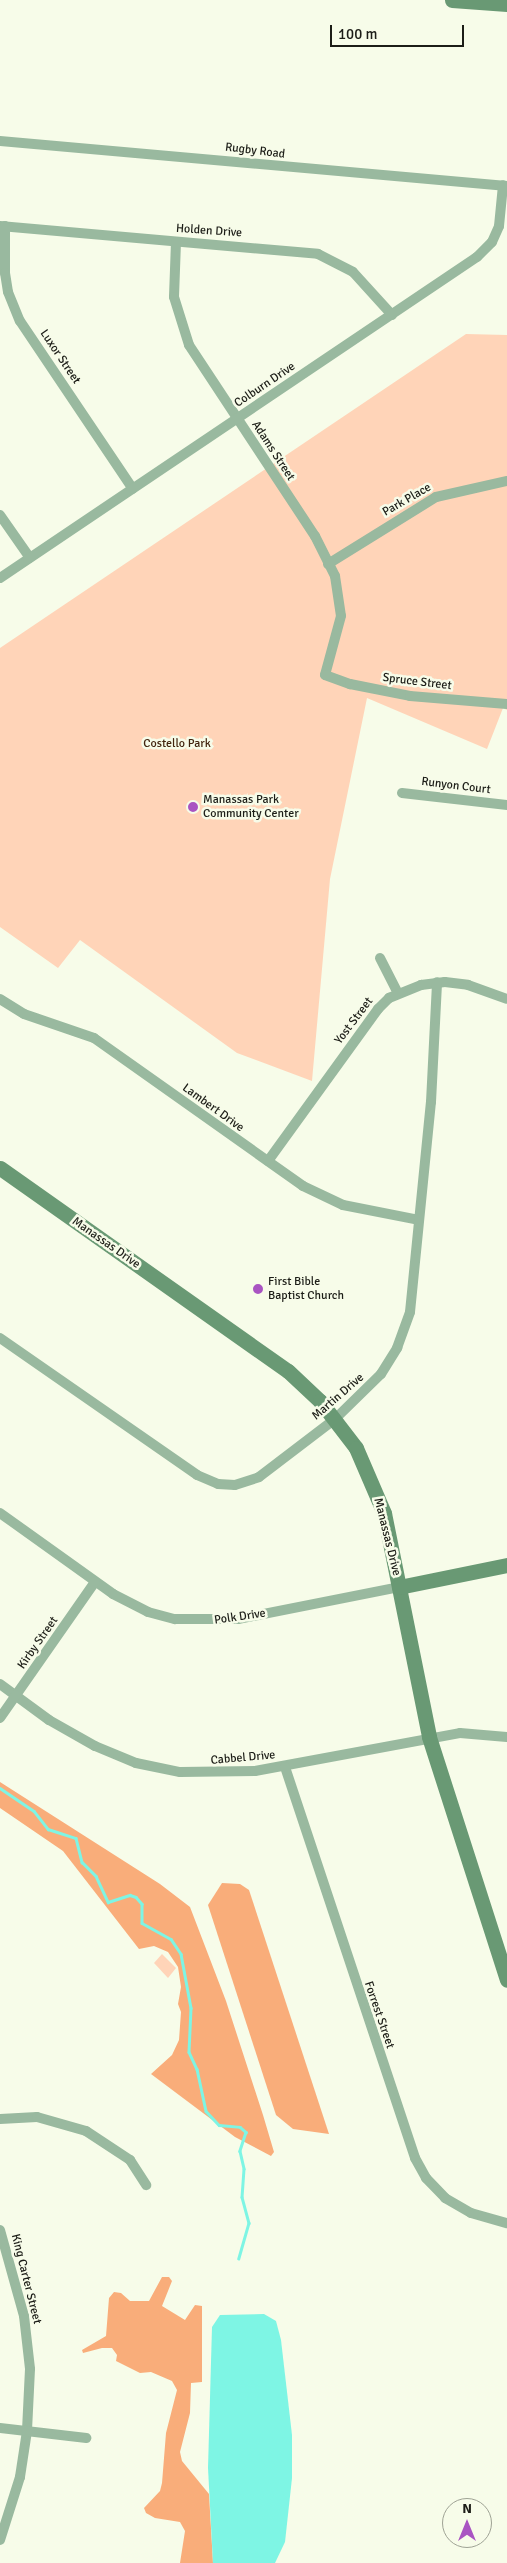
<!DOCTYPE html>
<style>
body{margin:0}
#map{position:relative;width:507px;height:2563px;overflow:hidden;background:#f7fce9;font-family:Signika,sans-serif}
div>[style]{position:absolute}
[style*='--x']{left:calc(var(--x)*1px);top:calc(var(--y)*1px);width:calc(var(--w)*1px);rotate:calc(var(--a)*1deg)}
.green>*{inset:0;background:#ffd4b8}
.forest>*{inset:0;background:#f9ad7a}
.water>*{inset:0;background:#7ef5e4}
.stream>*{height:2.5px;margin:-1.25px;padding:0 1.25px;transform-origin:1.25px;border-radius:1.25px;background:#7ef5e4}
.street>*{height:10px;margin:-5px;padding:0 5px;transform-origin:5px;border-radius:5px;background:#99b99f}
.secondary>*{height:15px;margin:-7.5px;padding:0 7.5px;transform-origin:7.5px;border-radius:7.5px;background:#699974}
.dots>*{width:14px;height:14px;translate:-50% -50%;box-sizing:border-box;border:2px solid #f7fce9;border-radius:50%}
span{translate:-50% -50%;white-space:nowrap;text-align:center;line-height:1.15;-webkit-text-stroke:5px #f7fce9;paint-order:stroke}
.street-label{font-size:12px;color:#1c1d17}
.park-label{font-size:12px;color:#42240e}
.poi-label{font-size:12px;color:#1c1d17}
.left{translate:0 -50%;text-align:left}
.north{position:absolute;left:442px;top:2498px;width:50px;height:50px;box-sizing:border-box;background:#f7fce9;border:1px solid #9fa395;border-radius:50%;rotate:0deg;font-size:14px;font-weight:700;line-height:20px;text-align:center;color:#1c1d17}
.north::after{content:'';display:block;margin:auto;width:18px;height:22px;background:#a954c2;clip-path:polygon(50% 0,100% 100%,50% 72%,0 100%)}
.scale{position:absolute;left:330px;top:25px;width:134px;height:22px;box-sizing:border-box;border:2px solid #1c1d17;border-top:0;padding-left:6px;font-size:15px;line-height:18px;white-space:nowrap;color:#1c1d17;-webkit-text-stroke:4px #f7fce9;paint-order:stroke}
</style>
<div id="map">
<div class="green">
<div style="clip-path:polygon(466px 334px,507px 335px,507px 710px,503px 708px,487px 749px,367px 698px,330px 879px,312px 1081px,237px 1053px,80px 940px,58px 968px,0 927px,0 648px)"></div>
<div style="clip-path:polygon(162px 1954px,176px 1968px,168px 1978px,154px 1963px)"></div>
</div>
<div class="forest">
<div style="clip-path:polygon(0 1782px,160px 1884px,190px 1907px,226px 2001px,263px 2115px,274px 2152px,271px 2156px,235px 2137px,151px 2074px,172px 2055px,179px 2040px,181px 2012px,178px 2004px,181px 1987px,178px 1967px,168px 1952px,154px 1946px,139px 1949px,63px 1851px,0 1808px)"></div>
<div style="clip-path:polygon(222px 1883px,240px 1884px,249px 1890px,329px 2134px,293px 2129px,276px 2115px,208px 1905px)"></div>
<div style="clip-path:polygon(162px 2277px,169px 2277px,172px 2281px,162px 2306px,185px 2320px,195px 2305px,202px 2306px,202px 2382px,191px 2383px,190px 2413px,180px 2452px,182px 2461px,209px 2494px,213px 2563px,180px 2563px,185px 2531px,180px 2522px,155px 2518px,146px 2513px,144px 2508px,160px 2491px,162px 2483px,166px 2433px,177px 2390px,172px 2381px,151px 2372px,140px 2373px,116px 2361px,117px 2355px,112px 2348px,102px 2348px,83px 2353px,82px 2350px,106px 2336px,109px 2298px,114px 2292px,121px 2293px,130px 2301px,149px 2301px)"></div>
</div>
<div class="water">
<div style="clip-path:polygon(264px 2314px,276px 2321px,281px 2340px,292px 2435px,292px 2478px,285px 2542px,275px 2563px,213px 2563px,208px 2468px,212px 2327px,220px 2315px)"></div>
</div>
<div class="stream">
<div style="--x:0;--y:1788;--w:41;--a:34.1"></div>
<div style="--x:34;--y:1811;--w:23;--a:52"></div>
<div style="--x:48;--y:1829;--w:29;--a:18"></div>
<div style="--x:76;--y:1838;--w:25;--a:76"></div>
<div style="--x:82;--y:1862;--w:20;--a:45"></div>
<div style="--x:96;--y:1876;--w:29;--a:65"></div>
<div style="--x:108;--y:1902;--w:23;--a:-18"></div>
<div style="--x:130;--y:1895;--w:6;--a:18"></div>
<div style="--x:136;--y:1897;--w:9;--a:49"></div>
<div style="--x:142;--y:1904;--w:19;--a:90"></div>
<div style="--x:142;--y:1923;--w:33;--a:29"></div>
<div style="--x:171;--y:1939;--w:18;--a:56"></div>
<div style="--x:181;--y:1954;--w:55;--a:79.5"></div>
<div style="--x:191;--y:2008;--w:44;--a:92.6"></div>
<div style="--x:189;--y:2052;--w:19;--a:65"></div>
<div style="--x:197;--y:2069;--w:43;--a:77.9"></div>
<div style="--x:206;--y:2111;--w:19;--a:47"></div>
<div style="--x:219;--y:2125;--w:21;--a:5"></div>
<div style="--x:240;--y:2127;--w:8;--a:40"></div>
<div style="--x:246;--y:2132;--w:20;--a:108"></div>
<div style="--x:240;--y:2151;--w:18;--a:77"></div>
<div style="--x:244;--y:2169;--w:28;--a:94"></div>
<div style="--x:242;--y:2197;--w:27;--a:75"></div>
<div style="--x:249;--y:2223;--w:37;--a:106"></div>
</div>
<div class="street">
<div style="--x:0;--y:141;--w:509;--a:5.07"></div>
<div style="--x:0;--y:226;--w:319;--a:5"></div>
<div style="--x:318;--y:254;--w:39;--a:27"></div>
<div style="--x:353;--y:272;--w:58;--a:47.8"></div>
<div style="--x:5;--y:226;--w:47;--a:90"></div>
<div style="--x:5;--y:273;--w:19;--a:81"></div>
<div style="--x:8;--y:292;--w:31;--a:68"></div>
<div style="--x:20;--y:321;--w:202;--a:56.1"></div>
<div style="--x:176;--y:242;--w:55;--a:92.1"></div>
<div style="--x:174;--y:297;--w:50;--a:72.6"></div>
<div style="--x:189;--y:345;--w:229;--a:56.6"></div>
<div style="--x:315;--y:536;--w:45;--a:63.4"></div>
<div style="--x:335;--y:576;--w:40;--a:81.5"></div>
<div style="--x:341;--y:616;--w:61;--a:105.2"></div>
<div style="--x:325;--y:675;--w:27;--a:20"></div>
<div style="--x:350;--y:684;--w:61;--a:11.3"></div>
<div style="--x:410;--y:696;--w:97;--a:4.7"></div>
<div style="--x:0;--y:515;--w:52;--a:55.1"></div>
<div style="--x:328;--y:564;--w:127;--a:-31.8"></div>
<div style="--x:436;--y:497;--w:73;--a:-12.7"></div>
<div style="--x:0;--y:578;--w:575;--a:-33.94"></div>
<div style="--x:477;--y:257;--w:21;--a:-45"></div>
<div style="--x:492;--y:242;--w:17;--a:-66"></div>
<div style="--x:499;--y:226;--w:41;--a:-84.4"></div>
<div style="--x:402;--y:793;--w:106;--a:6.5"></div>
<div style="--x:380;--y:958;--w:39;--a:63"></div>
<div style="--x:0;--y:999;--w:28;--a:32"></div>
<div style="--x:24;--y:1014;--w:74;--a:18.9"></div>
<div style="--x:94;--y:1038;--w:256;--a:35.3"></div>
<div style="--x:303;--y:1186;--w:44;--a:25.4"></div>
<div style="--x:343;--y:1205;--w:77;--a:11.2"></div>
<div style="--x:268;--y:1161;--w:188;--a:-54.1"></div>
<div style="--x:378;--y:1009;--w:16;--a:-45"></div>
<div style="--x:389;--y:998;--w:35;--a:-22"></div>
<div style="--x:421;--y:985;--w:24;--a:-7"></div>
<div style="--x:445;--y:982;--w:23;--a:7"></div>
<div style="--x:468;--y:985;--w:41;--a:19.7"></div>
<div style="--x:0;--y:1338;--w:240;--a:34.8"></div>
<div style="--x:197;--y:1475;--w:23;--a:23"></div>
<div style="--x:218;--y:1484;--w:17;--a:3"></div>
<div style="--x:235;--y:1485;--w:25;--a:-18"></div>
<div style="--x:259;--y:1477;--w:96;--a:-37.3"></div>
<div style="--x:335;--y:1419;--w:64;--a:-44.4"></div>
<div style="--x:381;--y:1374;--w:31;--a:-58"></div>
<div style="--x:397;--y:1348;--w:38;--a:-70"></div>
<div style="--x:410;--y:1312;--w:211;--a:-84.3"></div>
<div style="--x:431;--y:1102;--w:120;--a:-87.1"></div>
<div style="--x:0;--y:1513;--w:139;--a:35.6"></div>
<div style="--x:113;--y:1594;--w:39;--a:27"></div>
<div style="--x:148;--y:1612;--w:28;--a:15"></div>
<div style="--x:175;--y:1619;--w:63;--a:0"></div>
<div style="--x:238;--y:1619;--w:164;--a:-11.2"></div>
<div style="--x:0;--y:1684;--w:61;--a:36.3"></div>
<div style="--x:49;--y:1720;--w:53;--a:29.5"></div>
<div style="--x:95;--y:1746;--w:44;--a:22.5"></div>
<div style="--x:136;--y:1763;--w:45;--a:11.6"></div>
<div style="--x:180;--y:1772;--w:75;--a:-0.8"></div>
<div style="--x:255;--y:1771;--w:208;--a:-10.5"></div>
<div style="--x:460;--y:1733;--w:47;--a:4.9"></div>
<div style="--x:0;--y:1718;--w:166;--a:-55.1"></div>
<div style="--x:285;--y:1767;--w:412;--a:71.6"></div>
<div style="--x:415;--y:2158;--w:23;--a:61"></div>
<div style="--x:426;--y:2178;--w:28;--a:46"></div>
<div style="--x:445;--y:2198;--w:30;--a:30"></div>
<div style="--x:471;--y:2213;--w:37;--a:16"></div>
<div style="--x:0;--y:2119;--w:37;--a:-3"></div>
<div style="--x:37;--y:2117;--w:51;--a:15.9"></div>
<div style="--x:86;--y:2131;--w:53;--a:33.4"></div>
<div style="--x:130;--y:2160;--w:30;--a:57"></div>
<div style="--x:0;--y:2230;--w:89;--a:74.4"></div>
<div style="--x:24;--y:2316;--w:53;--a:83.5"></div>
<div style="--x:30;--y:2369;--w:62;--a:92.8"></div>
<div style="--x:27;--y:2431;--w:47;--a:98.7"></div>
<div style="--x:20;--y:2477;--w:66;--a:107.6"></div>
<div style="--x:0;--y:2428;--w:87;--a:6.6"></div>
</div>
<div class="secondary">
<div style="--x:452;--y:0;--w:55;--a:4.2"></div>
<div style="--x:0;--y:1168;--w:352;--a:35.2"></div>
<div style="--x:288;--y:1371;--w:44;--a:43.2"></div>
<div style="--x:320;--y:1401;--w:59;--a:52.5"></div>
<div style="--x:356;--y:1448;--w:71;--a:66.7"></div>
<div style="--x:384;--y:1513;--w:228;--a:78.6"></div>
<div style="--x:429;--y:1737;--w:255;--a:72.2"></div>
<div style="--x:399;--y:1587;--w:110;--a:-11.5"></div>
</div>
<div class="dots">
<div style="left:193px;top:807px;background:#a954c2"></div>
<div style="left:258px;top:1289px;background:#a954c2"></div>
</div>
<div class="street-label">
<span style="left:255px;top:151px;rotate:7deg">Rugby Road</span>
<span style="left:209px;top:231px;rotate:4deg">Holden Drive</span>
<span style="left:60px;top:357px;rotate:56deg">Luxor Street</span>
<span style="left:265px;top:385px;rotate:-34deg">Colburn Drive</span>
<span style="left:273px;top:451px;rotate:57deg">Adams Street</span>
<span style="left:407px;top:500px;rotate:-30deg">Park Place</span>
<span style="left:417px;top:682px;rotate:7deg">Spruce Street</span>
<span style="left:456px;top:786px;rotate:7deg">Runyon Court</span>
<span style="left:354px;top:1021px;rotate:-53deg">Yost Street</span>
<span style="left:213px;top:1108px;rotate:36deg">Lambert Drive</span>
<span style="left:106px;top:1243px;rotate:35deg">Manassas Drive</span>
<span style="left:338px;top:1397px;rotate:-41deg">Martin Drive</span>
<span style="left:387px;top:1537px;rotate:76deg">Manassas Drive</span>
<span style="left:240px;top:1617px;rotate:-8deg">Polk Drive</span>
<span style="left:38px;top:1643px;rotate:-55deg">Kirby Street</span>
<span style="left:243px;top:1758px;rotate:-5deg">Cabbel Drive</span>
<span style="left:379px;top:2015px;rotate:71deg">Forrest Street</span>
<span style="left:26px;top:2279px;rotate:76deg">King Carter Street</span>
</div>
<div class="park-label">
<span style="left:177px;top:744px">Costello Park</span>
</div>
<div class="poi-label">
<span class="left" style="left:203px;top:807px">Manassas Park<br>Community Center</span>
<span class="left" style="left:268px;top:1289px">First Bible<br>Baptist Church</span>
</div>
<div class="north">N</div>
<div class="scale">100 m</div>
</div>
